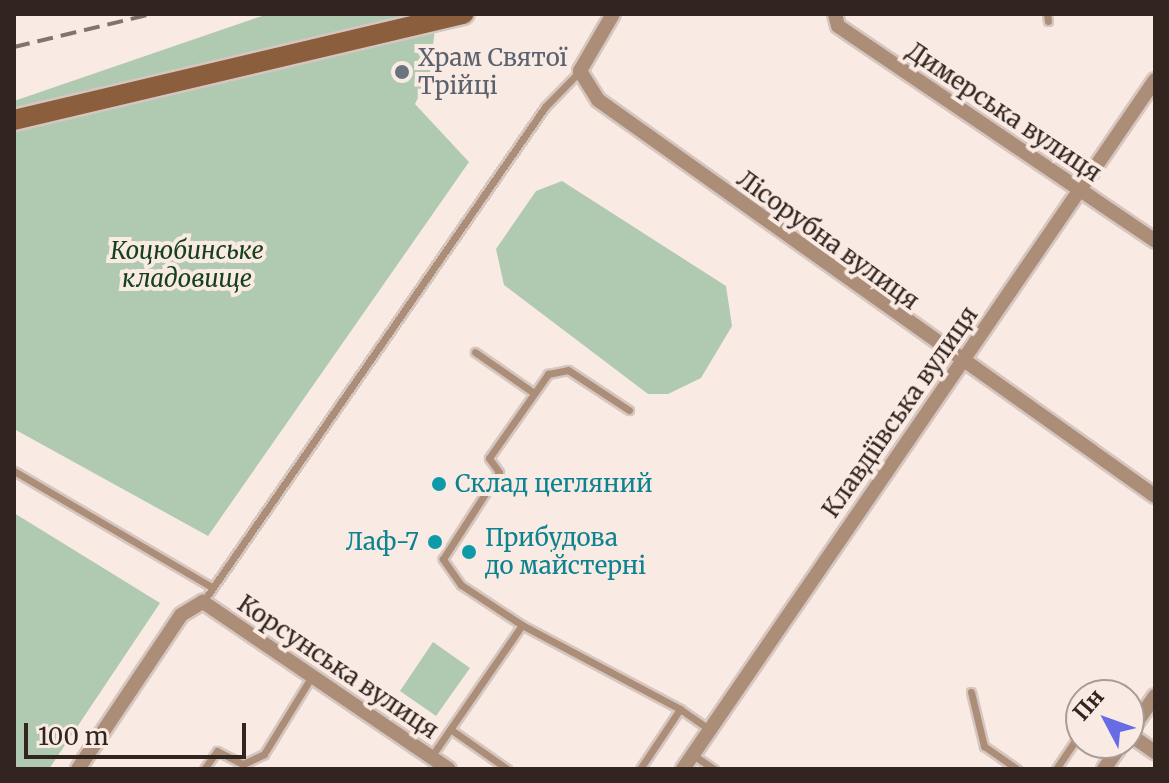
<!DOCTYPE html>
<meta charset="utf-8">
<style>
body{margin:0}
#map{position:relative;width:1169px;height:783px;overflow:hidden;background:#faeae4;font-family:Merriweather,serif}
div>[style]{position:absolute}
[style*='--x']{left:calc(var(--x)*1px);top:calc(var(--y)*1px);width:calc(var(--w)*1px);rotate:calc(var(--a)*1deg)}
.green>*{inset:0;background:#b0cab1}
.roads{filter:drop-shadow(2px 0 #d6c6c0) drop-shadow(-2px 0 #d6c6c0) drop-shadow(0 2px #d6c6c0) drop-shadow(0 -2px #d6c6c0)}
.lane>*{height:7px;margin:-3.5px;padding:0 3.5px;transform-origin:3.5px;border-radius:3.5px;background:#ac8e78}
.street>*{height:14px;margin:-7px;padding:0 7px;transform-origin:7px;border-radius:7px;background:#ac8e78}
.secondary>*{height:20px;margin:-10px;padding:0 10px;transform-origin:10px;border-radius:10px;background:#8b5f3e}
.rail>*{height:4px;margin-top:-2px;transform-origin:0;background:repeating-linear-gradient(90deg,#82736d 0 16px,transparent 0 24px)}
.dots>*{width:22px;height:22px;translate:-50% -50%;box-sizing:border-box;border:4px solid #faeae4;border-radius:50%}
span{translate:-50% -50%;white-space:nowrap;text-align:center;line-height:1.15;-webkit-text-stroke:8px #faeae4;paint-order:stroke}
.worship-label{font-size:24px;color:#5b616d}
.left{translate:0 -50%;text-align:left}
.street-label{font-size:24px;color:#32241e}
.park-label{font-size:24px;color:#16411c;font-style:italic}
.culture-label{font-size:24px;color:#0d838f}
.right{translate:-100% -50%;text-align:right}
.frame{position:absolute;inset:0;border:16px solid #32241e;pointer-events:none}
.north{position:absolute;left:1065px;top:679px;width:80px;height:80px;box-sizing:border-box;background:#faeae4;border:2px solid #aa9b95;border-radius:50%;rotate:311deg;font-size:22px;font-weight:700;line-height:32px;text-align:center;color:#32241e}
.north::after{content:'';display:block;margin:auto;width:28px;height:36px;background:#676ce6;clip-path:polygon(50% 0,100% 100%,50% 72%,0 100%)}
.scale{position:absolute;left:24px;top:723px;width:222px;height:36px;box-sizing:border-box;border:4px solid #32241e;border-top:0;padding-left:10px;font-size:24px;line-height:28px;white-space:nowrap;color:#32241e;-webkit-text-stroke:6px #faeae4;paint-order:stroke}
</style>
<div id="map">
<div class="green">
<div style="clip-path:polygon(268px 14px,413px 14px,14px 117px,14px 101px)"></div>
<div style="clip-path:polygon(435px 28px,430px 73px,415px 104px,469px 162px,208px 536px,14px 429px,14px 129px)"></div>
<div style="clip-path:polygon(562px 181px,726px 286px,732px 326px,701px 378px,668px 394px,648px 394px,504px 285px,496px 249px,536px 191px)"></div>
<div style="clip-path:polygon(14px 513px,160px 603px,49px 769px,14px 769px)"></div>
<div style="clip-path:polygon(433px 642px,470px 668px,436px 716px,400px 691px)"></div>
</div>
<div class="roads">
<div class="lane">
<div style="--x:1047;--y:14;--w:7;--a:82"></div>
<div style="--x:475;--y:352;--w:72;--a:34.8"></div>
<div style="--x:14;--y:471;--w:229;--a:30.4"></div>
<div style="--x:203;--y:602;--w:602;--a:-55.36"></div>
<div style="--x:545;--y:107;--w:50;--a:-45.8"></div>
<div style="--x:522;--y:625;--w:179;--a:28"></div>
<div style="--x:971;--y:692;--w:56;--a:76.5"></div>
<div style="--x:984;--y:746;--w:40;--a:34.9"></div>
<div style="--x:453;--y:731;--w:66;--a:35.1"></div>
<div style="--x:693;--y:755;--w:25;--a:34"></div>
<div style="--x:431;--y:757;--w:160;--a:-55.4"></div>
<div style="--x:522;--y:625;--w:73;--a:-146.7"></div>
<div style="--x:461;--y:585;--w:32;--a:-125"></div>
<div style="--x:443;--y:559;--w:103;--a:-57.2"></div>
<div style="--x:499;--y:472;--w:17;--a:-126"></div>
<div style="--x:489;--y:458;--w:103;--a:-54.9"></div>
<div style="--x:548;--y:374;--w:20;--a:-11"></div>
<div style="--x:568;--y:370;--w:73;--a:33.3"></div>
<div style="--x:204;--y:769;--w:22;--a:-54"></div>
<div style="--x:217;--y:751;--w:29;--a:27"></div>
<div style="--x:243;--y:764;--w:23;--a:-25"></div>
<div style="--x:264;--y:754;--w:92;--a:-58.4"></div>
<div style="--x:640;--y:769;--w:72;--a:-56.3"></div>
<div style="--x:680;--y:709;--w:37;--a:35"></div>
<div style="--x:1056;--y:769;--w:45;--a:-56"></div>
</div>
<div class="street">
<div style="--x:613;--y:14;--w:66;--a:120.1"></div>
<div style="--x:580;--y:71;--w:34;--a:58"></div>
<div style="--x:598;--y:100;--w:683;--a:35.41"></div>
<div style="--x:835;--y:14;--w:12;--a:76"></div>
<div style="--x:838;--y:26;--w:383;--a:34.1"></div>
<div style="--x:1129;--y:733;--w:45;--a:-54.9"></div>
<div style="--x:1129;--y:734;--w:32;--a:35"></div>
<div style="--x:78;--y:769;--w:185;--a:-56.2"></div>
<div style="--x:181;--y:615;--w:26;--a:-31"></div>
<div style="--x:203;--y:602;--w:297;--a:34.2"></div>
<div style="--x:683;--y:769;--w:835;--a:-55.59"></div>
<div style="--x:1104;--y:769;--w:32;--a:-55"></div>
</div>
<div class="secondary">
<div style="--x:14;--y:120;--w:462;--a:-13.3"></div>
</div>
</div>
<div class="rail">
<div style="--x:14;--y:47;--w:141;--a:-13.5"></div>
</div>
<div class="dots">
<div style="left:402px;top:72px;background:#6b7280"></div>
<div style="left:439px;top:484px;background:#0f9aa8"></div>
<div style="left:435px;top:542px;background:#0f9aa8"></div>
<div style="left:469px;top:552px;background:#0f9aa8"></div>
</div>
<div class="worship-label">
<span class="left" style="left:418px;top:72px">Храм Святої<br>Трійці</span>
</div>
<div class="street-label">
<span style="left:1004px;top:112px;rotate:34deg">Димерська вулиця</span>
<span style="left:828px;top:240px;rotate:36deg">Лісорубна вулиця</span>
<span style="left:900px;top:412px;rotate:-55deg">Клавдіївська вулиця</span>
<span style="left:338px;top:667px;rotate:34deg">Корсунська вулиця</span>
</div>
<div class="park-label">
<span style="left:187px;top:265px">Коцюбинське<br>кладовище</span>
</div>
<div class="culture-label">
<span class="left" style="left:455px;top:484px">Склад цегляний</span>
<span class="left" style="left:485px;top:552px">Прибудова<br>до майстерні</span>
<span class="right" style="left:419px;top:542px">Лаф-7</span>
</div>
<div class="frame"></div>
<div class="north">Пн</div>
<div class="scale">100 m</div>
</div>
